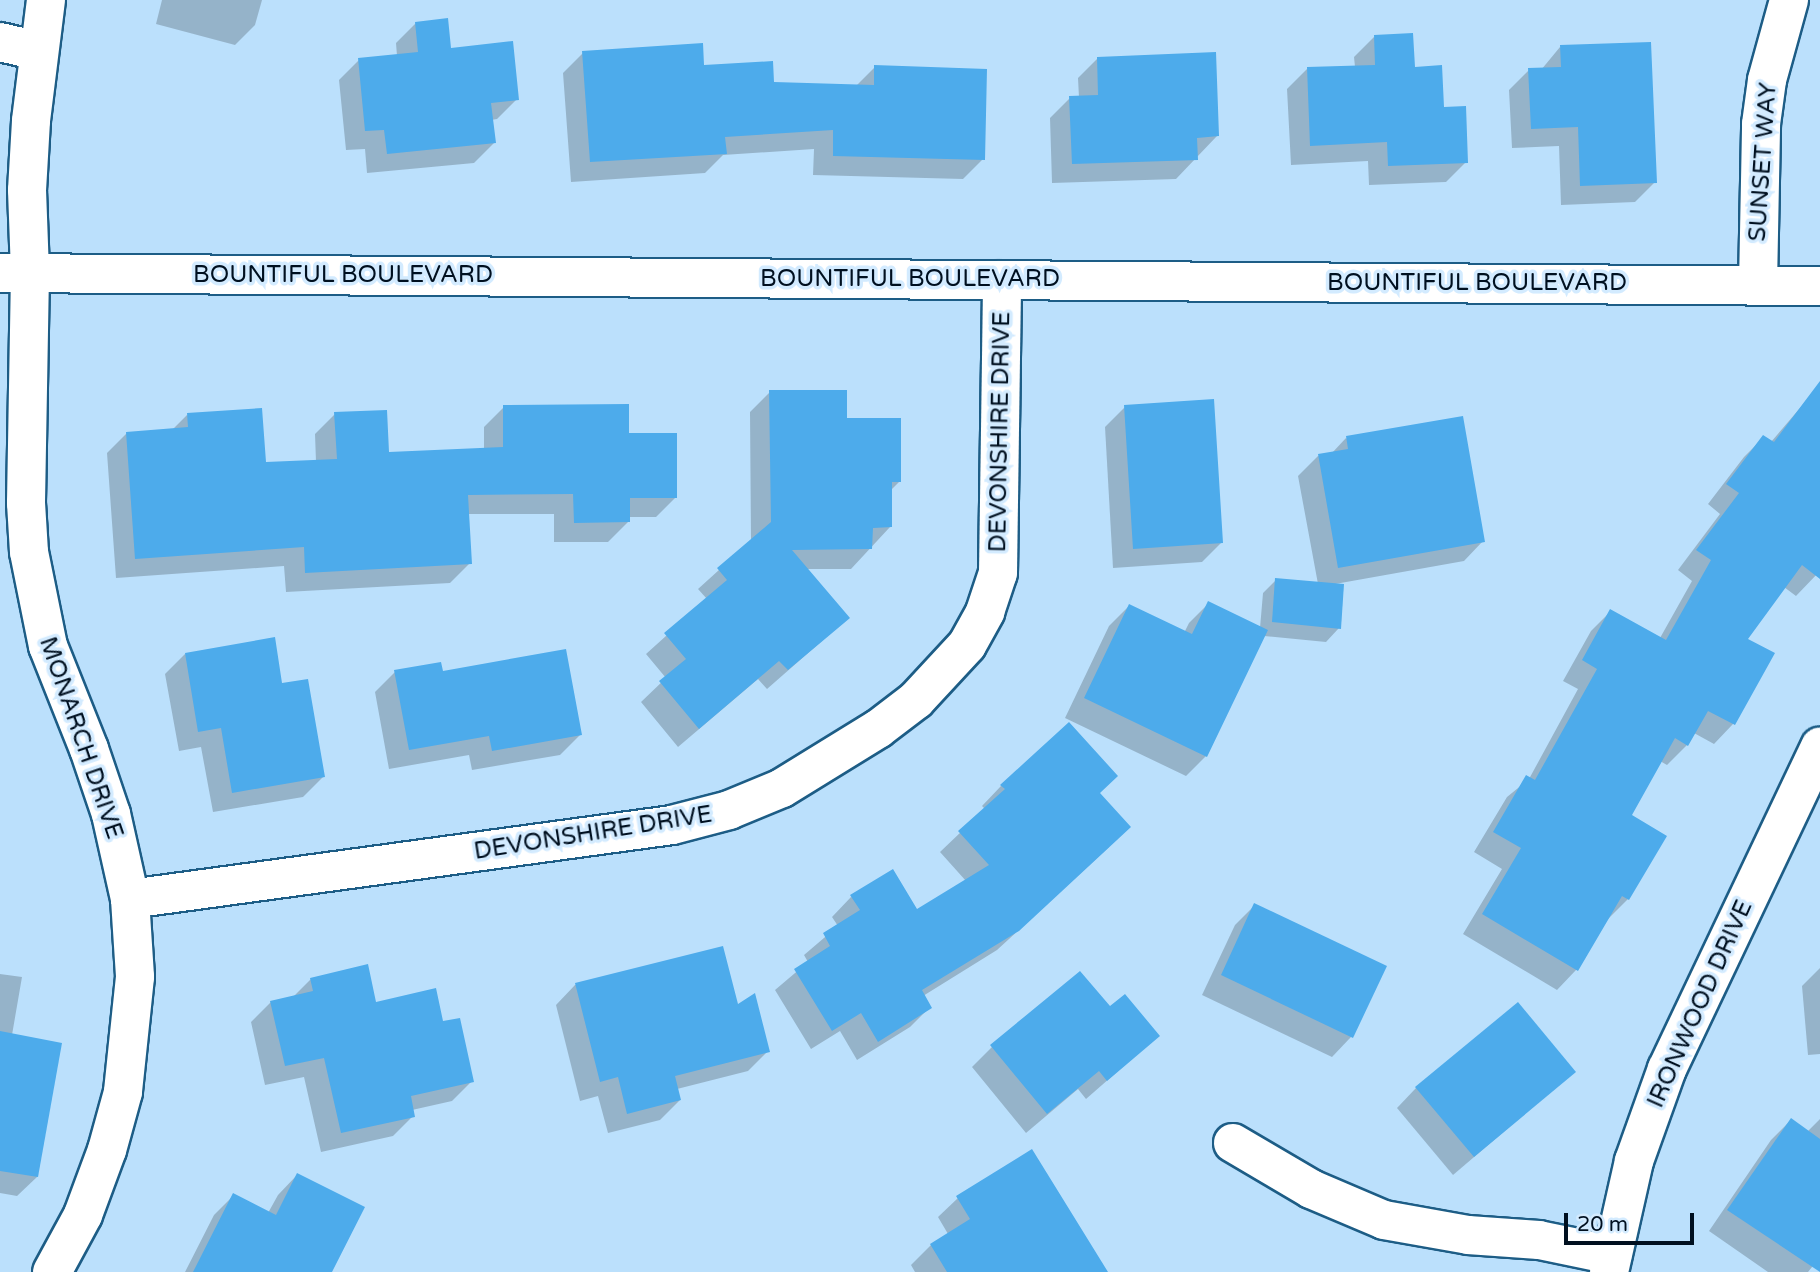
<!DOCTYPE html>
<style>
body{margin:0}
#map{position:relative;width:1820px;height:1272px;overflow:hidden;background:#bbe0fc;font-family:"Varela Round",sans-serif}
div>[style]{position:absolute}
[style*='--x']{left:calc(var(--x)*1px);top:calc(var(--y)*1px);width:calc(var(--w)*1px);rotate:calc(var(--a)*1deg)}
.shadow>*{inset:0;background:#0003}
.building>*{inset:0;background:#4dabeb}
.roads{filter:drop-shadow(2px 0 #1d5d86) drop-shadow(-2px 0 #1d5d86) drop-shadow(0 2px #1d5d86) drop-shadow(0 -2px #1d5d86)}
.minor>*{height:38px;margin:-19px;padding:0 19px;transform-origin:19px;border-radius:19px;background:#fff}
.major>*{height:38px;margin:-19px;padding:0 19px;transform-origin:19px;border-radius:19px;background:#fff}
span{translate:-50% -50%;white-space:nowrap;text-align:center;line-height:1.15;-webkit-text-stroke:7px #d3ebff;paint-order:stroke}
.street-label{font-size:24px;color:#001020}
.scale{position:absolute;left:1564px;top:1213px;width:130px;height:32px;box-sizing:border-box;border:4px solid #001020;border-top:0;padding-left:9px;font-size:21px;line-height:24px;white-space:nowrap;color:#001020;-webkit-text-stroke:5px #d3ebff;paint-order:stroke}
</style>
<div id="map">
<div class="shadow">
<div style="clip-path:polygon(162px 0,262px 0,255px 25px,235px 45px,156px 24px)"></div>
<div style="clip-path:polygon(416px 23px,517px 99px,497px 119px,491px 120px,494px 143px,474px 163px,367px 173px,365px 149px,346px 150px,339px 80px,359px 60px,397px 56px,396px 43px)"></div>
<div style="clip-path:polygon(1374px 37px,1413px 68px,1443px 109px,1466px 162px,1446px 182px,1369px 185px,1368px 161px,1291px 165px,1287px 89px,1307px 69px,1355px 67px,1354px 57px)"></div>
<div style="clip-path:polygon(1560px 47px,1655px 182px,1635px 202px,1561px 205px,1559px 146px,1512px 148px,1509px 90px,1529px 70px,1541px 70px)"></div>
<div style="clip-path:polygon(583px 53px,703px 66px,772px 84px,856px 86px,875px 67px,983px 159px,963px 179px,813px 175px,814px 149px,723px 155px,705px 173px,571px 182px,563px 73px)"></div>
<div style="clip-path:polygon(1098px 58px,1217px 136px,1176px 179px,1052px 183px,1050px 118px,1070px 98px,1079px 98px,1078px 78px)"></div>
<div style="clip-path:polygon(770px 392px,846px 420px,900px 481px,890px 491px,890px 527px,851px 569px,806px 569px,848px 618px,767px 689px,758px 679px,678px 747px,641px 702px,666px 678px,646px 654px,707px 599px,698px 589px,751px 541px,750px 412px)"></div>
<div style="clip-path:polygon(1806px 401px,1820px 412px,1820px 571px,1796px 596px,1784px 587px,1745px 639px,1772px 654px,1733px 724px,1714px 744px,1694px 733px,1687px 745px,1667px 765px,1660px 761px,1629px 815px,1628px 899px,1608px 919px,1576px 970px,1557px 990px,1463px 934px,1502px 869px,1474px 852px,1507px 797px,1529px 779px,1578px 689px,1563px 681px,1591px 631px,1611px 611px,1660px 638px,1692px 581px,1678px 570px,1720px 514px,1708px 504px,1744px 457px,1764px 437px,1771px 442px)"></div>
<div style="clip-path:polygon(504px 407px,627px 435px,676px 497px,656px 517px,628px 517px,628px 522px,608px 542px,554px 542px,554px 514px,467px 514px,470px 563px,450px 583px,286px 592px,284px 566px,116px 578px,107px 453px,127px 433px,172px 430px,187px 415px,264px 464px,316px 462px,315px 434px,335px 414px,387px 454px,484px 450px,484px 427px)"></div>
<div style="clip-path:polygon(1125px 407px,1222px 542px,1202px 562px,1113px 568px,1105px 427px)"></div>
<div style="clip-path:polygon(1346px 438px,1483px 541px,1464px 561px,1335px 584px,1339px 628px,1326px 642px,1264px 636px,1206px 756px,1186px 776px,1065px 718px,1109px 626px,1129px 606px,1184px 633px,1189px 623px,1209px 603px,1260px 628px,1263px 593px,1276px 580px,1318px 584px,1298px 476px,1318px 456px,1331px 454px)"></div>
<div style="clip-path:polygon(185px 654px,281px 685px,323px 777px,303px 797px,213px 812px,201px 747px,179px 751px,165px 674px)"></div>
<div style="clip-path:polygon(395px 672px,441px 673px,580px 735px,560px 755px,472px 770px,469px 755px,389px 769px,375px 692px)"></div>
<div style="clip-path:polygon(1001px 786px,1098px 793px,1109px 847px,997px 950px,923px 996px,930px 1007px,910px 1027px,857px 1060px,840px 1031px,811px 1049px,775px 990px,808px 962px,804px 955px,838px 926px,832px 917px,851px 897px,917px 911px,966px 881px,940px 852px,985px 809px,982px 806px)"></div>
<div style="clip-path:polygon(1255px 905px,1384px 967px,1351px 1037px,1332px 1057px,1202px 995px,1235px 925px)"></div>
<div style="clip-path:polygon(722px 948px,737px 1007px,768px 1051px,748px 1071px,677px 1089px,680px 1100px,660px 1120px,608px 1133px,598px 1096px,580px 1101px,556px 1005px,575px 985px)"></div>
<div style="clip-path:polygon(1820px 968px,1820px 1054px,1808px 1055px,1802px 986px)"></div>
<div style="clip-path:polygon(0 974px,22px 977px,12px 1035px,37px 1177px,17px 1196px,0 1193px)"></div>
<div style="clip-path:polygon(311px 979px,375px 1004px,442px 1023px,472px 1081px,452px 1101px,412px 1110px,413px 1116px,393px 1136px,321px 1152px,304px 1077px,265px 1085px,251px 1022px,271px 1002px,293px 997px)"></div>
<div style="clip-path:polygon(1109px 1009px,1158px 1036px,1086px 1099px,1078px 1089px,1026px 1133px,972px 1067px,992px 1047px)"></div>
<div style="clip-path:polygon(1574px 1072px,1453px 1175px,1397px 1108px,1416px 1088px)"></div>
<div style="clip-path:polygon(1820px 1119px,1820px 1257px,1808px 1272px,1768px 1272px,1709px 1231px,1771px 1140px,1791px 1120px,1807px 1132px)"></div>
<div style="clip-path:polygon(297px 1175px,331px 1272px,185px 1272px,214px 1215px,234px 1195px,268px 1213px,278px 1195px)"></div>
<div style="clip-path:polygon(958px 1198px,1106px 1272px,915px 1272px,911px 1265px,931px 1245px,948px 1234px,938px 1217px)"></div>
</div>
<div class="building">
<div style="clip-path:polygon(448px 18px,451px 48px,513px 41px,519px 100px,491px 103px,496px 143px,387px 154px,384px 130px,365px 131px,358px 58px,418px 52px,415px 22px)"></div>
<div style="clip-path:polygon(1413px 33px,1415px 67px,1442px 65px,1444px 107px,1466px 106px,1468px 163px,1388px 166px,1387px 142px,1310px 146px,1307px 67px,1375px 65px,1374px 35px)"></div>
<div style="clip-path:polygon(1651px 42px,1657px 183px,1580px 186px,1578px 127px,1531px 129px,1528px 68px,1561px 67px,1560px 45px)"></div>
<div style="clip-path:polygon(703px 43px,704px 65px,773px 61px,774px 82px,874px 85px,874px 65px,987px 69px,985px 160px,833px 156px,833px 130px,725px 137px,727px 154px,590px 162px,582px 51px)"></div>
<div style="clip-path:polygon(1216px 52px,1219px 136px,1197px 138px,1198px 160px,1072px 164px,1069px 96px,1098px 95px,1097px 57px)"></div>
<div style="clip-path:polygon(1820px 381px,1820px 579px,1802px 565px,1748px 639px,1775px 653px,1735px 725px,1708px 711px,1688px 746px,1675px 738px,1632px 815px,1667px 836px,1629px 900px,1622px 896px,1578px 971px,1482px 914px,1521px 848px,1493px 832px,1526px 775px,1535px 780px,1597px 669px,1582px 660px,1610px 609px,1666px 640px,1711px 560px,1696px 550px,1739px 493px,1726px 484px,1763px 435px,1774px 442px)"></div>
<div style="clip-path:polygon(769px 390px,847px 390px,847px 418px,901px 418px,901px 482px,892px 482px,892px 527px,873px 528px,872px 549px,792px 550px,850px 618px,788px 670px,779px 661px,699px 729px,659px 681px,686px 659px,664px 633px,727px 580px,717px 568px,771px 522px)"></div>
<div style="clip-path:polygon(1214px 399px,1223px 543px,1133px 549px,1124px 405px)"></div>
<div style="clip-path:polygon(629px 404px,629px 433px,677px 433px,677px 498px,630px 498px,630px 522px,574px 523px,573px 494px,468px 495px,472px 564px,305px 573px,304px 547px,135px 559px,126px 432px,188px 427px,187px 413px,262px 408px,266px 462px,337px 459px,334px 412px,387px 410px,389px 452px,503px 447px,503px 405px)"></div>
<div style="clip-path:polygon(1463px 416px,1485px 542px,1338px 568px,1318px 454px,1348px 449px,1346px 436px)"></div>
<div style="clip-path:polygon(1275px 578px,1344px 584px,1341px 629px,1272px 622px)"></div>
<div style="clip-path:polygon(1208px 601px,1268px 630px,1207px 757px,1084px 698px,1129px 604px,1192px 634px)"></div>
<div style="clip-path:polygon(275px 637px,282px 683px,308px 679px,325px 777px,232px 793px,221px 728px,198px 732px,185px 653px)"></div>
<div style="clip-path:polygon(566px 649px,582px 735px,492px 751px,489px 736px,409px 750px,394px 670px,441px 662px,443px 671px)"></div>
<div style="clip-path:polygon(1069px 722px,1118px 776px,1100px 793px,1131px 827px,1019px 931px,922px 990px,932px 1008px,878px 1042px,861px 1013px,832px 1031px,794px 969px,830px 946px,823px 933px,860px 910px,850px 895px,893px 869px,917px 909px,989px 865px,958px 831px,1005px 789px,1000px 785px)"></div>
<div style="clip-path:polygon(1254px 903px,1387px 966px,1353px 1038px,1221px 975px)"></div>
<div style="clip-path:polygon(723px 946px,738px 1004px,755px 993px,770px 1052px,675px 1076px,681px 1100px,627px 1114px,618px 1077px,600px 1082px,575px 983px)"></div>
<div style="clip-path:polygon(368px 964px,376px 1002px,436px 988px,443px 1021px,460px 1018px,474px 1082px,411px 1096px,415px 1117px,341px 1133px,324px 1058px,285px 1066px,270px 1001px,313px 991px,310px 978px)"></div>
<div style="clip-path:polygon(1080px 971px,1110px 1006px,1125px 994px,1160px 1036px,1107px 1081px,1099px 1071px,1047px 1114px,990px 1045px)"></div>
<div style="clip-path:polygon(1518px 1002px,1576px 1072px,1474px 1157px,1415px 1087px)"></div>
<div style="clip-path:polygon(0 1031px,62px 1043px,38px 1177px,0 1171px)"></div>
<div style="clip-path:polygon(1791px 1118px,1820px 1139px,1820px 1272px,1727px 1210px)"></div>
<div style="clip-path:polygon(1032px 1149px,1108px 1272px,947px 1272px,930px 1244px,970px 1219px,956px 1196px)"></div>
<div style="clip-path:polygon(297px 1173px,365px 1207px,332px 1272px,193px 1272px,233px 1193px,276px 1215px)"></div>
</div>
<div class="roads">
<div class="minor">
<div style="--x:46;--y:0;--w:122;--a:97.1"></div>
<div style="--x:31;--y:121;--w:69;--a:93.3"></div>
<div style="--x:27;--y:190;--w:83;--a:87.9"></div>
<div style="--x:30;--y:273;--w:230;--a:91"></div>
<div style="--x:26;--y:503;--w:49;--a:86.5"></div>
<div style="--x:29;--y:552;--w:96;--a:78.6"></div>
<div style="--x:48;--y:646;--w:111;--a:68.3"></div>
<div style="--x:89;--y:749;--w:69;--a:71.3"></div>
<div style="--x:111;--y:814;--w:87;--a:77.4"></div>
<div style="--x:130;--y:899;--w:78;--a:86.3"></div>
<div style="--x:135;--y:977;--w:116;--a:96"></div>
<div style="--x:123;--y:1092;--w:60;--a:105.4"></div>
<div style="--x:107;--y:1150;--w:69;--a:110.3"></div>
<div style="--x:83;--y:1215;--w:65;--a:118.5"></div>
<div style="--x:0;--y:42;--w:39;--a:13"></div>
<div style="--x:1758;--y:285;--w:161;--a:-88.9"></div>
<div style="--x:1761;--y:124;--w:44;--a:-82.2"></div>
<div style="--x:1767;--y:80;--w:83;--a:-74.6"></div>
<div style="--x:130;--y:899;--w:547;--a:-7.77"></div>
<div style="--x:672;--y:825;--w:59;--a:-14.7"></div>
<div style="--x:729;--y:810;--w:57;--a:-22.5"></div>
<div style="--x:782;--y:788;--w:113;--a:-31.6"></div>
<div style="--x:878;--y:729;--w:48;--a:-37.3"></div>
<div style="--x:916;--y:700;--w:75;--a:-47.2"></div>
<div style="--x:967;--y:645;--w:38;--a:-61"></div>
<div style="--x:985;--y:612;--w:41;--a:-71.6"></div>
<div style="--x:998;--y:573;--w:293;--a:-89.2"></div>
<div style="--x:1233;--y:1143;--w:91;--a:30.5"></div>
<div style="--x:1311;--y:1189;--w:79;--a:23"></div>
<div style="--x:1384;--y:1220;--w:85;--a:10.1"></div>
<div style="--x:1468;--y:1235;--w:71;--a:4"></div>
<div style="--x:1539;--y:1240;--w:75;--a:11.6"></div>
<div style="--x:1609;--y:1272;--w:114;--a:-77.3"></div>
<div style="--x:1634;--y:1161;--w:98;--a:-70.3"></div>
<div style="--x:1667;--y:1069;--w:357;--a:-64.6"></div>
</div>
<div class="major">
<div style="--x:0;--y:273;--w:1820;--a:0.41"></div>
</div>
</div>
<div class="street-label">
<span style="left:1763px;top:162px;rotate:-86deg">SUNSET WAY</span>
<span style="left:343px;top:275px">BOUNTIFUL BOULEVARD</span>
<span style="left:910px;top:279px">BOUNTIFUL BOULEVARD</span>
<span style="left:1477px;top:283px">BOUNTIFUL BOULEVARD</span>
<span style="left:1000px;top:432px;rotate:-89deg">DEVONSHIRE DRIVE</span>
<span style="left:81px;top:738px;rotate:71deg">MONARCH DRIVE</span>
<span style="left:593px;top:833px;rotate:-9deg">DEVONSHIRE DRIVE</span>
<span style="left:1700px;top:1004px;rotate:-66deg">IRONWOOD DRIVE</span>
</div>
<div class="scale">20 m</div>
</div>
